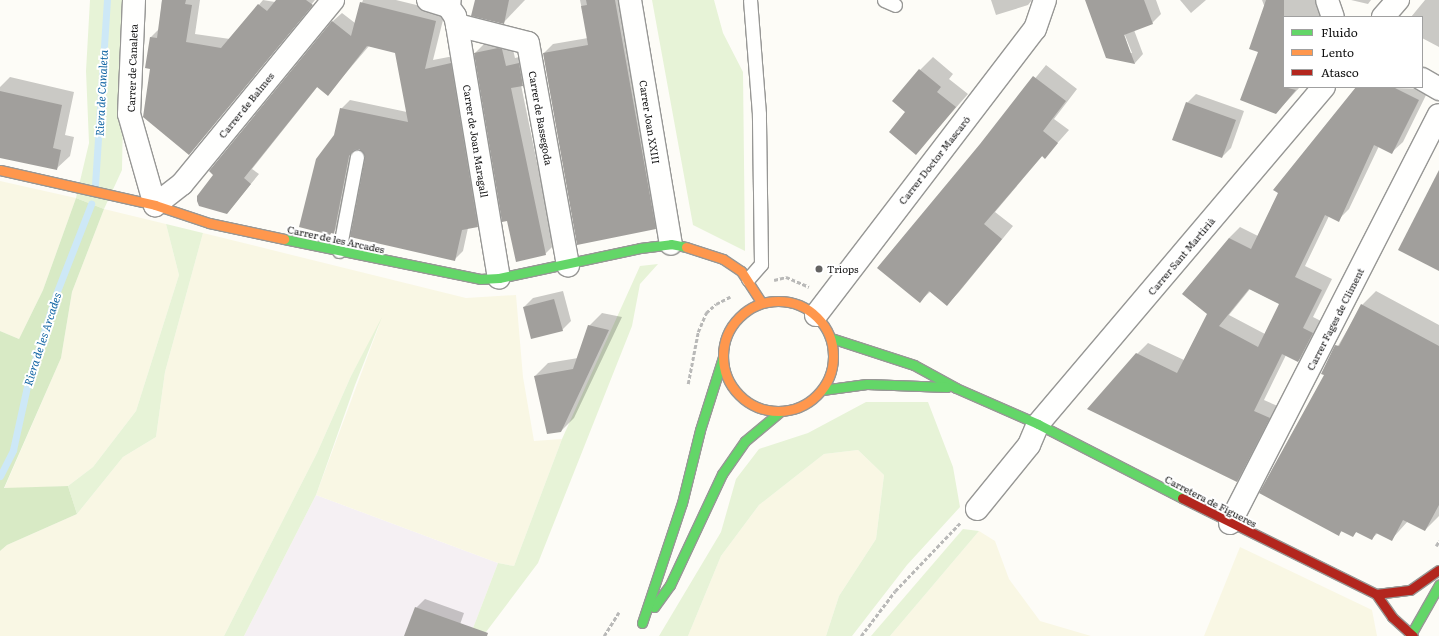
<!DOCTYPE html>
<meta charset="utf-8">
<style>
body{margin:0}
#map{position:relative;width:1439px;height:636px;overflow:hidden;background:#fdfcf7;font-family:Literata,serif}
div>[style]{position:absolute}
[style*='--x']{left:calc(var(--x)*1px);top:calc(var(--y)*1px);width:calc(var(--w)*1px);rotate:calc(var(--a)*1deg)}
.industrial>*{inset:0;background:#f5f0f3}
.farmland>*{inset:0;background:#f9f7e4}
.green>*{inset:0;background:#e7f3d7}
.forest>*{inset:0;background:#d8eac5}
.shadow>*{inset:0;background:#0003}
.stream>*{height:7px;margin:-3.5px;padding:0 3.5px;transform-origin:3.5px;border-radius:3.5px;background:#cde8f7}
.building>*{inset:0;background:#a19f9c}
.path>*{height:2.5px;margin-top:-1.25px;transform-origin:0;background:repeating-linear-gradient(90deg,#b9b9b8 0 4px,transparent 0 6px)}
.roads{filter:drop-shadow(1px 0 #979795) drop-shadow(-1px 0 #979795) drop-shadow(0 1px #979795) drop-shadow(0 -1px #979795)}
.lane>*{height:13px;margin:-6.5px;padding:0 6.5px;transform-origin:6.5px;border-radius:6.5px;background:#fffffe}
.street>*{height:22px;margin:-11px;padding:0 11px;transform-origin:11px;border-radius:11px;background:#fffffe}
.fast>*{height:9px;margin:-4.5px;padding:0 4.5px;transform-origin:4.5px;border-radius:4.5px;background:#63d668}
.slow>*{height:9px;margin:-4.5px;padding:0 4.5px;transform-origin:4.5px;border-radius:4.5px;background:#ff974d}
.slow>.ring{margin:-4.5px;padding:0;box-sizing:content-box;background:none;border:9px solid #ff974d;border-radius:50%}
.jam>*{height:9px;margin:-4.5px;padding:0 4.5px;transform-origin:4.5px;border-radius:4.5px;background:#b3261e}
.dots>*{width:11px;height:11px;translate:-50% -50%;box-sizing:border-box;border:2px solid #fff;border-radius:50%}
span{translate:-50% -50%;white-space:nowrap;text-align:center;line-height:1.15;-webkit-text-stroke:4px #fff;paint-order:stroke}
.street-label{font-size:10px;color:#111}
.poi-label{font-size:10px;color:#111}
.left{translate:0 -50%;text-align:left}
.water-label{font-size:11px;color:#1768a6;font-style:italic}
.legend{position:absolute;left:1283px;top:16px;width:140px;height:72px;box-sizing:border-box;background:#fff;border:1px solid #a0a0a0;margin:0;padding:5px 7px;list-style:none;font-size:12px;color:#111}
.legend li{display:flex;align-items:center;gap:8px;height:20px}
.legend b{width:20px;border:1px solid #a0a0a0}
</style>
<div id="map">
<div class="industrial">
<div style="clip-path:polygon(316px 495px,498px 563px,470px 636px,244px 636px)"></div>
</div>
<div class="farmland">
<div style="clip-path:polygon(0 181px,76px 198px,43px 290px,19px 339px,0 331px)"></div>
<div style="clip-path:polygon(104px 209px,166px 224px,179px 275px,136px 411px,93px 467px,68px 486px,4px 489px,61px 358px,72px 292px)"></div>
<div style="clip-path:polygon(203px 233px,466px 298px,516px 295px,523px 377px,534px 441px,562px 439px,514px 566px,498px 563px,316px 495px,380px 323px,351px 376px,317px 453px,224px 636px,0 636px,0 551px,7px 545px,77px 514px,123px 457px,156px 437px,165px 372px)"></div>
<div style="clip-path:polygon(858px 450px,884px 475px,876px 539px,839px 596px,826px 636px,688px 636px,721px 556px,759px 505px,824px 454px)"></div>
<div style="clip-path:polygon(979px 531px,995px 541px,1009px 579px,1040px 621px,1091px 636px,890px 636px)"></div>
<div style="clip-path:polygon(1240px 547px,1372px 610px,1377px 636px,1204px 636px)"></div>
</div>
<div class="green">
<div style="clip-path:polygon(90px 0,125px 0,122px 170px,104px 209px,76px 198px,89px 143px,86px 71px)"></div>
<div style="clip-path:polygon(652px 0,714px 0,723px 33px,743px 72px,745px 251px,693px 225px)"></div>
<div style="clip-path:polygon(166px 224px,203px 233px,165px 372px,156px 437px,123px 457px,77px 514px,68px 486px,93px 467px,136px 411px,179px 275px)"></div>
<div style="clip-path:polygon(658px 264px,640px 284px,632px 326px,538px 563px,483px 636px,470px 636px,498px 563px,514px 566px,562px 439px,640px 266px)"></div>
<div style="clip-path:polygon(382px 317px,355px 385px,316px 495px,244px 636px,224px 636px,317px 453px,351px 376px)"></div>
<div style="clip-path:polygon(866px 402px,928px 402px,953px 467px,960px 507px,907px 565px,852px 636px,826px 636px,839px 596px,876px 539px,884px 475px,858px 450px,824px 454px,759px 505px,721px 556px,688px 636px,659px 636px,721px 532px,736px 479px,759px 449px,808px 433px)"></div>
<div style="clip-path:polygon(963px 529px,979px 531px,890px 636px,871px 636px)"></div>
</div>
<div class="forest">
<div style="clip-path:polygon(76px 198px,104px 209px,72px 292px,61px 358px,4px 488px,68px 486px,77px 514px,7px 545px,0 551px,0 331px,19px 339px,43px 290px)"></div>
</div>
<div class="shadow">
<div style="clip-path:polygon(162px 0,200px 0,195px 34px,230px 39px,263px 0,275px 2px,277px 0,315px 0,189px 154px,151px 68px,151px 37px,159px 29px)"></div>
<div style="clip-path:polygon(363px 0,396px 0,445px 12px,433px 60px,459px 55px,486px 217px,477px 226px,468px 228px,463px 251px,454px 260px,359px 148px,343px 224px,330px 234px,335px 136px,341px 109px,350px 100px,407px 112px,396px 52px,369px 46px,328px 94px,318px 86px,252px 169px,259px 174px,227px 213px,215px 175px,210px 171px,333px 21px,342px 13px,355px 23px)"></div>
<div style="clip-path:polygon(476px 0,525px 0,503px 23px)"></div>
<div style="clip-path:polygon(580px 0,626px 0,664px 219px,655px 228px,544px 53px,553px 44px,588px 38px)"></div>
<div style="clip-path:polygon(991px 0,1032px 0,1028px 5px,996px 15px)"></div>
<div style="clip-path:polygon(evenodd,1086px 0,1156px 0,1161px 14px,1152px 23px,1134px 30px,1143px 54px,1135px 63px,1107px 58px,1086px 0,1123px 30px,1132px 53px,1130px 53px,1123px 30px)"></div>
<div style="clip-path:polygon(1180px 0,1206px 0,1191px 13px)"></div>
<div style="clip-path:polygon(1262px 0,1318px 0,1328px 17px,1284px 17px,1284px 87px,1300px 87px,1276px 113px,1274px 32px)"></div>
<div style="clip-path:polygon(1351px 0,1371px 0,1368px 4px)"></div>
<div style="clip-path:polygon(1425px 0,1439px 0,1439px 47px,1422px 38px,1422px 17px,1411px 17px)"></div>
<div style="clip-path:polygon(508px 40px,511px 41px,515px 58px,528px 55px,531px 76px,521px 85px,554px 245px,545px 254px,475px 53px,484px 44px)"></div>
<div style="clip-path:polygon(933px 57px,953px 74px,949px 79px,968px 94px,916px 153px,907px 112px,920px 70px)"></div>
<div style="clip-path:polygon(1046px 65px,1077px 89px,1054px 119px,1069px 130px,1045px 157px,1043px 155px,995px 212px,1013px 226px,959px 292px,947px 304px,931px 291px,919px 302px,981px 145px)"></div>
<div style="clip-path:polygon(10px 77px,74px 92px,65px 135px,74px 137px,70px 156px,56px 169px,0 157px,0 87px)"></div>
<div style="clip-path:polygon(evenodd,1358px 87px,1429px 89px,1403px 142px,1392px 152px,1379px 146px,1349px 209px,1338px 220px,1329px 216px,1305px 266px,1332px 279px,1313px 317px,1323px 322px,1309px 350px,1298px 361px,1286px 355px,1264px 400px,1280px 407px,1248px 470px,1237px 481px,1137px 354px,1148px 343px,1184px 360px,1208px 314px,1229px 238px,1240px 227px,1258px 236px,1279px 192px,1275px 190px,1358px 87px,1250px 289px,1280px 304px,1265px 334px,1229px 315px,1250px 289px)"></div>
<div style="clip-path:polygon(1196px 94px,1244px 111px,1231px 148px,1222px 157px,1187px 103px)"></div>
<div style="clip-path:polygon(563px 291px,571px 321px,562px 330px,524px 307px,533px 298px)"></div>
<div style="clip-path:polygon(1376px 291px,1439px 325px,1439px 516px,1425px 530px,1408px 521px,1391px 540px,1378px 533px,1371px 539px,1357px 531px,1353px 536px,1342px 531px,1339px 534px,1325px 375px,1322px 373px,1362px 305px)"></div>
<div style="clip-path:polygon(602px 313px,622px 317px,574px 418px,561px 431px,535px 376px,548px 363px,578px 358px,589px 326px)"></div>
<div style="clip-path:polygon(425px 599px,464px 613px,456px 636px,405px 636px,416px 608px)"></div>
</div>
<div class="stream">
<div style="--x:95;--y:185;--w:185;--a:-86.3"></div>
<div style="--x:0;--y:476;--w:29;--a:-63"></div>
<div style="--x:13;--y:450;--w:70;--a:-77.6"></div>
<div style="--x:28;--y:382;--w:92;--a:-72.3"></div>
<div style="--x:56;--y:294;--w:97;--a:-68.7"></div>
</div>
<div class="building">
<div style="clip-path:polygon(162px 0,186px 0,185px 4px,192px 5px,186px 42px,221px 48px,258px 4px,267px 11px,276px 0,306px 0,313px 5px,189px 155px,143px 117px,150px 69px,145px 68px,150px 37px,157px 38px)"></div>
<div style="clip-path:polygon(475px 0,509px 0,504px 24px,471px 16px)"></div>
<div style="clip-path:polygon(586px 0,615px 0,656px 229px,577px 245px,543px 53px,588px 45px,581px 6px,587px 5px)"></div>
<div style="clip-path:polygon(1085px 0,1144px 0,1153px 24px,1124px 35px,1135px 64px,1106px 58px)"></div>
<div style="clip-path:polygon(1266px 0,1284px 0,1284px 87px,1296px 90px,1276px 114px,1240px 100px,1258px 52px,1249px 49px)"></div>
<div style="clip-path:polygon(360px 2px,436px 21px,425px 69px,451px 63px,478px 227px,462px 230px,455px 261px,350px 237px,365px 158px,364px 154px,359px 149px,354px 150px,349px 156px,334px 234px,331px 233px,330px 235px,299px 227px,316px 159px,334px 135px,340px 108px,408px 122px,395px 53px,367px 46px,328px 96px,317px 87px,244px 178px,251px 184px,227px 214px,199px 206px,197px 201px,197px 196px,213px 175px,209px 171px,332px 21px,351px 36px)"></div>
<div style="clip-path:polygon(498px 48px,502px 49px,506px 66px,519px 63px,523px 86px,511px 88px,546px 255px,516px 262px,507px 221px,502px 222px,474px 53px)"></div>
<div style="clip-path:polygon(919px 69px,941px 87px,937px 92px,956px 107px,916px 155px,889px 132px,905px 112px,892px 101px)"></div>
<div style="clip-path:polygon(1033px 76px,1066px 101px,1043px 131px,1058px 143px,1045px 159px,1042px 156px,984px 224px,1002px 239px,947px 306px,929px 291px,920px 303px,877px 268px,980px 144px)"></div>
<div style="clip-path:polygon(evenodd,1356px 87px,1393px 87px,1419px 100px,1392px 154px,1374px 145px,1339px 222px,1325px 215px,1295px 277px,1322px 290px,1303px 328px,1313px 333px,1298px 362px,1282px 354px,1254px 411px,1270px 418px,1237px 482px,1087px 409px,1136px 353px,1177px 373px,1207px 314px,1182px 294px,1229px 238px,1251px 249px,1278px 193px,1273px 190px,1356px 87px,1249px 289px,1279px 304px,1258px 347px,1219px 326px,1249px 289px)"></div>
<div style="clip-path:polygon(0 91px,62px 105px,53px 148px,61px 150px,57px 170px,0 158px)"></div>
<div style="clip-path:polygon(1186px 102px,1236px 120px,1222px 158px,1172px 140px)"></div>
<div style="clip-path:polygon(1439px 170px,1439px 271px,1398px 250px)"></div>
<div style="clip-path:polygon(554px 299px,563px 331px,531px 339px,523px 307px)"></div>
<div style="clip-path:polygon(1361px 304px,1439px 346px,1439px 505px,1425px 531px,1403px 520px,1392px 541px,1376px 533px,1372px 540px,1356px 532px,1353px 537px,1341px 531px,1339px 536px,1259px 493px,1324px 375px,1321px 374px,1335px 345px,1339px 346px)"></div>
<div style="clip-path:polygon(588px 325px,609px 330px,561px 432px,547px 434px,534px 376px,573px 369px)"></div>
<div style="clip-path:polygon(415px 607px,488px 633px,487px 636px,404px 636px)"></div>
</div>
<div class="path">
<div style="--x:774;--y:280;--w:12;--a:-14"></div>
<div style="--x:786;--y:277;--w:25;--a:23"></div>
<div style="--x:688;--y:384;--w:53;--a:-79.1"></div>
<div style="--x:698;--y:332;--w:21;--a:-67"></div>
<div style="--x:706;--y:313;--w:13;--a:-42"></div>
<div style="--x:716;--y:304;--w:16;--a:-27"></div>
<div style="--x:1436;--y:546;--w:6;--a:-59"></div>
<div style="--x:604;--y:636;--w:28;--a:-58"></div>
<div style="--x:861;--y:636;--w:56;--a:-52.9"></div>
<div style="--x:895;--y:591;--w:94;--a:-46.3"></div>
</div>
<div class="roads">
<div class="lane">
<div style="--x:884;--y:0;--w:12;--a:24"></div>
<div style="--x:339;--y:251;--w:96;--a:-79.2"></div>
<div style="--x:748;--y:279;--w:20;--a:-49"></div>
<div style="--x:761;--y:264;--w:150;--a:-90.8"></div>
<div style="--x:759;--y:114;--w:114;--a:-94.5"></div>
</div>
<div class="street">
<div style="--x:134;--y:0;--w:114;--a:92.5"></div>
<div style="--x:129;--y:114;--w:95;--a:74.1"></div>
<div style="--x:155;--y:205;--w:34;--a:-38"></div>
<div style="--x:182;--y:184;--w:238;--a:-50.6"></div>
<div style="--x:428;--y:0;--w:21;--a:17"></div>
<div style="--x:448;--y:6;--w:6;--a:-72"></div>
<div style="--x:630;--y:0;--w:247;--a:80.5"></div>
<div style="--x:1327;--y:0;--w:18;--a:71"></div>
<div style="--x:448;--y:6;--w:12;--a:55"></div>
<div style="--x:455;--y:16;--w:9;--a:77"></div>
<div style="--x:457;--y:25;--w:256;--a:80.6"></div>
<div style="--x:1383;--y:17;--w:23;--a:-49"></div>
<div style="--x:457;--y:25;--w:73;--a:14.2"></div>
<div style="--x:528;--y:43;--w:226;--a:79.8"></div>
<div style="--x:1422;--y:79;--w:20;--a:30"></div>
<div style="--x:816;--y:315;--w:360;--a:-52.6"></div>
<div style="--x:1035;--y:29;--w:31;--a:-71"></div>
<div style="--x:977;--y:509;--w:82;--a:-50.9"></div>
<div style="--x:1029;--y:445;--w:23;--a:-67"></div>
<div style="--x:1038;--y:424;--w:442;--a:-49.7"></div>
<div style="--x:1230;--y:523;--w:458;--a:-62.9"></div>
</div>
<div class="fast">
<div style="--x:284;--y:239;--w:200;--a:11.5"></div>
<div style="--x:480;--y:279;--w:19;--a:-3"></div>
<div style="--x:499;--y:278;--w:144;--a:-12"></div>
<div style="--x:640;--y:248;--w:31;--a:-7"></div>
<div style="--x:671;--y:244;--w:15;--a:11"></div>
<div style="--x:831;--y:338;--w:87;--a:18"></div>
<div style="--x:914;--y:365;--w:48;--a:28.7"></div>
<div style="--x:956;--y:388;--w:90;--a:23.7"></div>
<div style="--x:1038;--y:424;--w:162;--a:27.2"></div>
<div style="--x:822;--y:390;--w:45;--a:-7.6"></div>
<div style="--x:867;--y:384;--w:80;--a:2.1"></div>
<div style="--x:654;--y:607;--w:27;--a:-54"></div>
<div style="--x:670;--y:585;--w:123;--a:-64.9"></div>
<div style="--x:722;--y:474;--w:40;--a:-55.1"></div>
<div style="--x:745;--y:441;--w:47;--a:-39.8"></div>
<div style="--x:642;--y:623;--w:126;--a:-71.6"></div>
<div style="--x:682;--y:503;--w:75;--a:-76.1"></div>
<div style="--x:700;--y:430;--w:77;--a:-72.5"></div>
<div style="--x:1410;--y:636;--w:59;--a:-60.4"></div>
</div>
<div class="slow">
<div style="--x:0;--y:170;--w:159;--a:12.7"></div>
<div style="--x:155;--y:205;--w:57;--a:18.4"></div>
<div style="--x:209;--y:223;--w:77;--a:12"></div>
<div style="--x:686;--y:247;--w:39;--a:18"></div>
<div style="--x:723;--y:259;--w:22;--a:34"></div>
<div style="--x:741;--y:271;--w:38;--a:57"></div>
<div class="ring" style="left:723px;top:301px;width:101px;height:101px"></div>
</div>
<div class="jam">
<div style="--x:1182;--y:498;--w:216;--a:26.3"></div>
<div style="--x:1376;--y:594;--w:28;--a:55"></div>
<div style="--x:1392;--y:617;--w:28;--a:42"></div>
<div style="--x:1376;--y:594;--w:34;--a:-7"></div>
<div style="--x:1410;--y:590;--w:35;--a:-35"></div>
</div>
</div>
<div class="dots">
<div style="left:819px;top:269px;background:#646362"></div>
</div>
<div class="street-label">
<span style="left:132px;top:68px;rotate:-88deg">Carrer de Canaleta</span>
<span style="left:246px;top:105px;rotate:-51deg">Carrer de Balmes</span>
<span style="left:541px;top:118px;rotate:80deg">Carrer de Bassegoda</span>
<span style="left:650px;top:122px;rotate:81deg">Carrer Joan XXIII</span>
<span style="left:476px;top:141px;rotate:81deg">Carrer de Joan Maragall</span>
<span style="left:934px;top:160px;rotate:-52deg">Carrer Doctor Mascaró</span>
<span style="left:336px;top:239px;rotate:12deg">Carrer de les Arcades</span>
<span style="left:1181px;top:256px;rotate:-50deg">Carrer Sant Martirià</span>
<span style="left:1335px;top:319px;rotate:-63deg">Carrer Fages de Climent</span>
<span style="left:1211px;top:501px;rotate:27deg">Carretera de Figueres</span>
</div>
<div class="poi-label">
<span class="left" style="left:827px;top:269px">Triops</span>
</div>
<div class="water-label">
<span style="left:101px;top:93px;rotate:-87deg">Riera de Canaleta</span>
<span style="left:42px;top:339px;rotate:-72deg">Riera de les Arcades</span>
</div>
<ul class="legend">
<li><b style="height:5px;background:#63d668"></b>Fluido</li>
<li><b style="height:5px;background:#ff974d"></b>Lento</li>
<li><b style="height:5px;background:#b3261e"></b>Atasco</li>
</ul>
</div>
